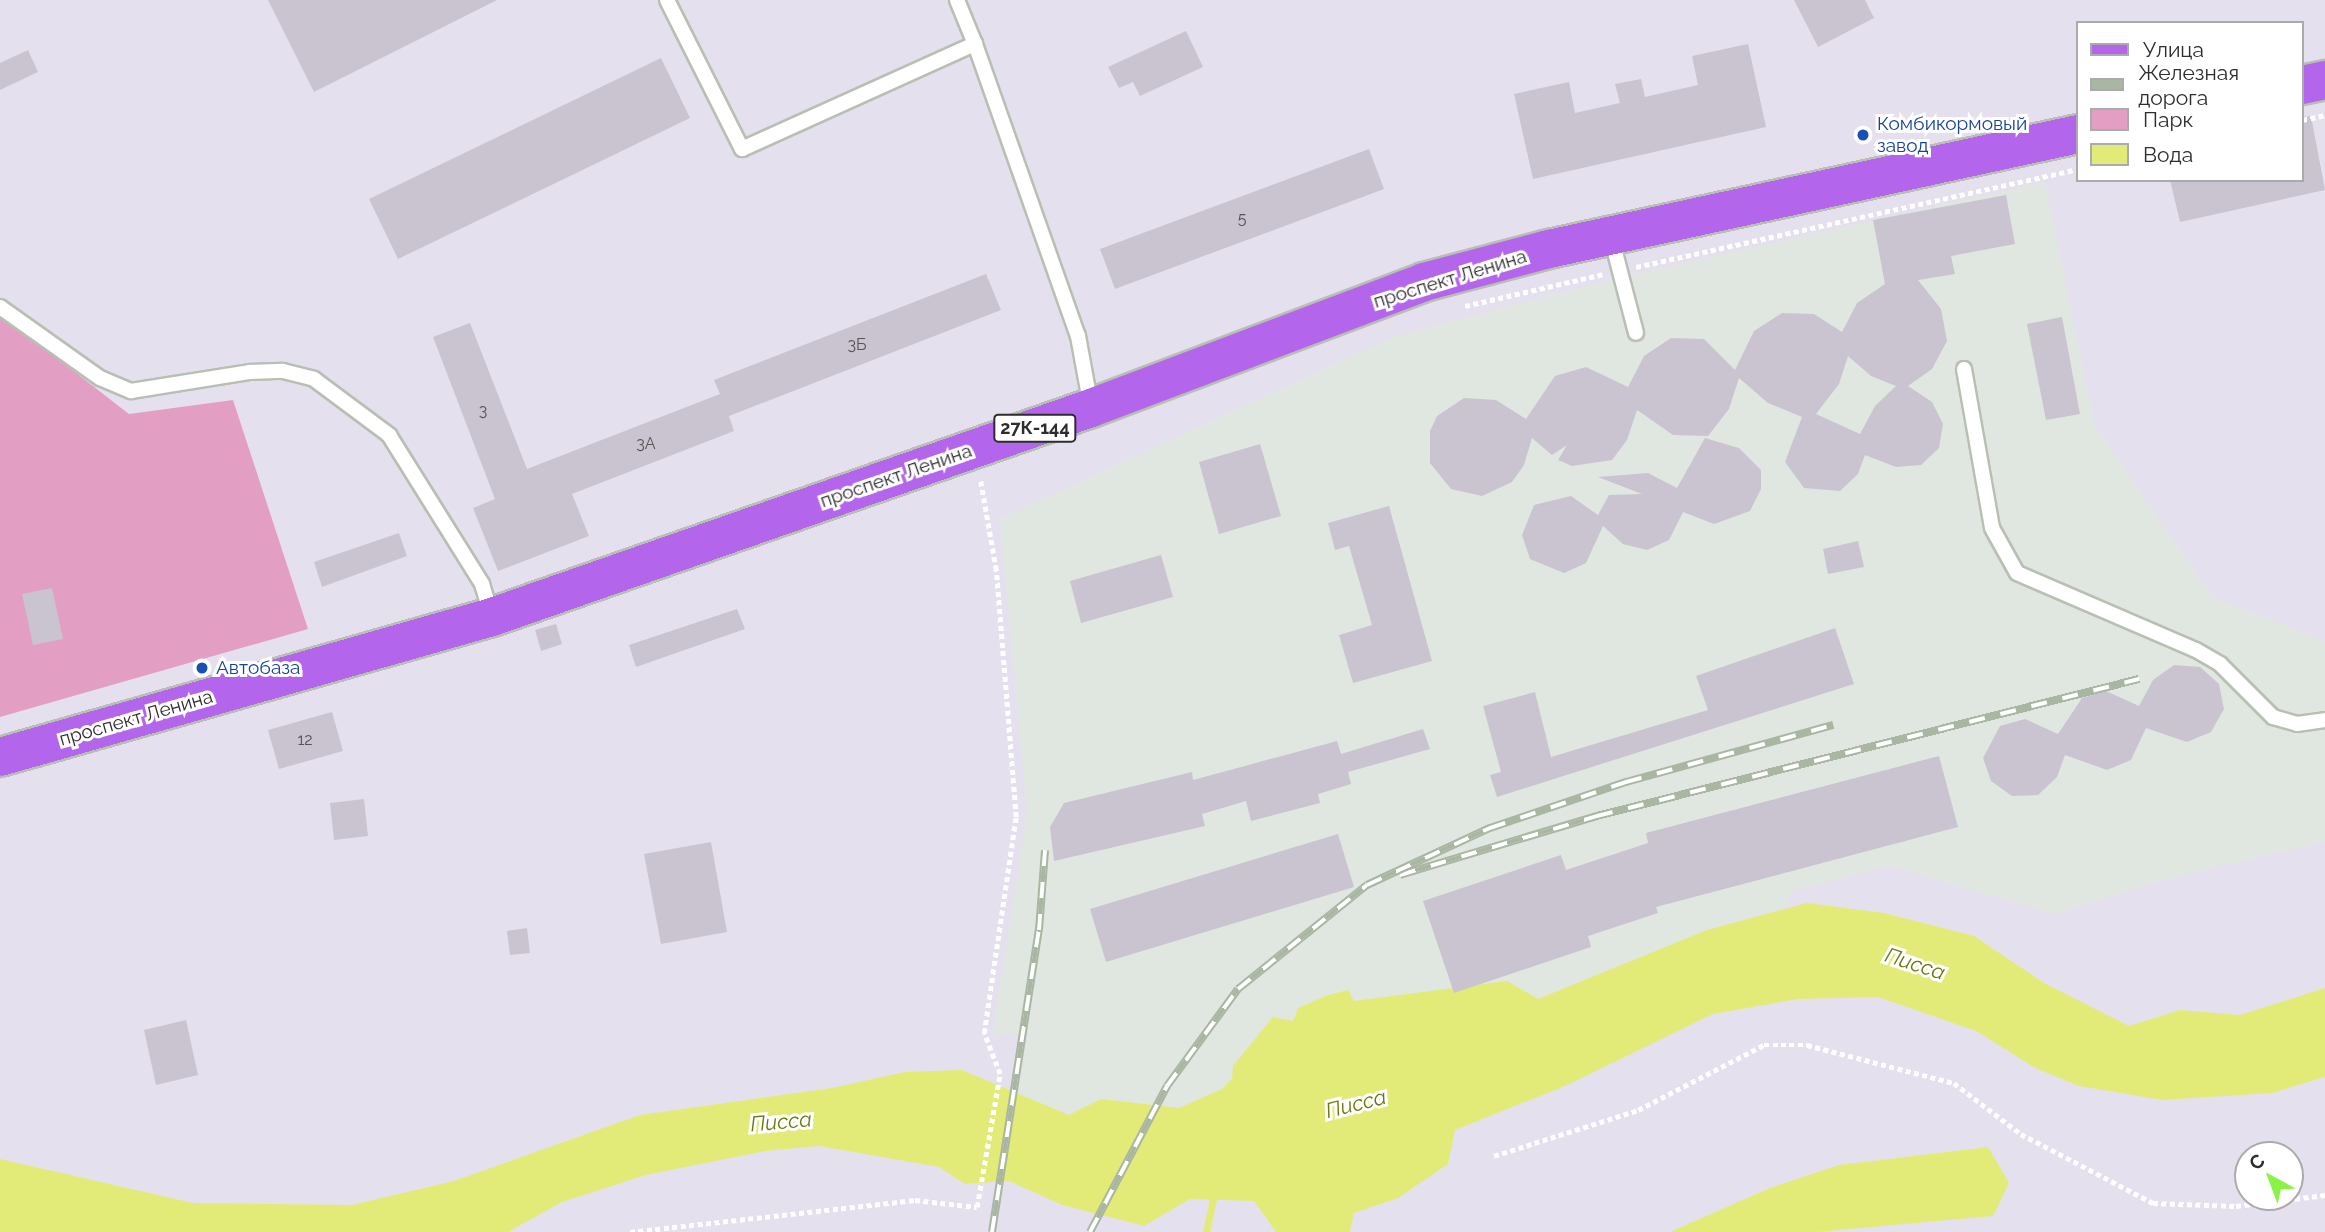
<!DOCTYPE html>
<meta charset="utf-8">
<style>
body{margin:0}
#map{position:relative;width:2325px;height:1232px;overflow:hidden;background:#e5e0ee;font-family:Raleway,sans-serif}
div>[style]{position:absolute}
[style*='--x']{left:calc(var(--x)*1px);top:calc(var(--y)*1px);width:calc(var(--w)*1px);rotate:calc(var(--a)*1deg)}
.industrial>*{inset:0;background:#e0e7e0}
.green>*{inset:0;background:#e29fc3}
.water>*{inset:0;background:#e3eb78}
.stream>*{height:7px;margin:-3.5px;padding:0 3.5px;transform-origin:3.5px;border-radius:3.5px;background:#e3eb78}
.building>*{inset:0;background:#c9c4d0}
.path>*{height:4.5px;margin-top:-2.25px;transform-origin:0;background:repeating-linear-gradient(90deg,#fff 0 5px,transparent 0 8.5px)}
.roads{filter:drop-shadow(2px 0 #b8bfb3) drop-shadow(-2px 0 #b8bfb3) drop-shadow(0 2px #b8bfb3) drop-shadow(0 -2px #b8bfb3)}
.lane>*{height:14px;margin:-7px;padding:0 7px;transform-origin:7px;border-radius:7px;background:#fff}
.primary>*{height:38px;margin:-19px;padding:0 19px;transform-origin:19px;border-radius:19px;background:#b366ec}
.rail>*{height:8px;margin-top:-4px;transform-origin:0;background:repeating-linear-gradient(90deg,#fff 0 16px,#a9b6a2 0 32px);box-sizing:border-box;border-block:2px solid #a9b6a2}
.dots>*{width:19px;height:19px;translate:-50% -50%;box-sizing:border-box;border:4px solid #fff;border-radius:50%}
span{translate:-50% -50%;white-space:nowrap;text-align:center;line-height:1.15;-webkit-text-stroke:6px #fff;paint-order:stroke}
.number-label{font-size:16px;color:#545356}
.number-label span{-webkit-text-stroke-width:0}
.shield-label span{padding:2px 5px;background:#fff;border:2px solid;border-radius:5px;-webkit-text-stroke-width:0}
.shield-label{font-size:18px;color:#2d2d2d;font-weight:700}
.transit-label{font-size:19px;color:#164399}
.left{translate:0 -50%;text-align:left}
.street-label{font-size:19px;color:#2d2d2d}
.water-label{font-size:21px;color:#6a7812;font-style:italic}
.legend{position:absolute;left:2076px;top:21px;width:228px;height:161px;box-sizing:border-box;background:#fff;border:2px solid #ababab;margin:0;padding:9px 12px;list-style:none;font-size:21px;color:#2d2d2d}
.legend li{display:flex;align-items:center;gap:14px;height:35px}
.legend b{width:35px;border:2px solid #ababab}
.north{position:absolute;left:2234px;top:1141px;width:70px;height:70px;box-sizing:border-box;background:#fff;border:2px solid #ababab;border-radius:50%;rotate:319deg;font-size:19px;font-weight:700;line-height:28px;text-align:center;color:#2d2d2d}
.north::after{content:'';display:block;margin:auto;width:24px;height:32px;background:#89f447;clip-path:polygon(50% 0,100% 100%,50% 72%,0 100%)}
</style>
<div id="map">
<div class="industrial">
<div style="clip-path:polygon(2045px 182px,2094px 424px,2212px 597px,2325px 641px,2325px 842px,2174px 877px,2055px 914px,1889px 866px,1792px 891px,1784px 908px,1707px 930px,1537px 999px,1507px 982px,1354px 1001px,1348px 990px,1328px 995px,1299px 1008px,1293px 1021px,1272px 1017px,1233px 1066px,1232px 1079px,1222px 1090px,1179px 1108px,1101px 1099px,1069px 1115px,1016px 1096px,1029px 1033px,993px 1035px,1027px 813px,1000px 519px,1395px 336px,1602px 282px)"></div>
</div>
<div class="green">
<div style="clip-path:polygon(0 314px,129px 414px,233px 400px,308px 629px,0 717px)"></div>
</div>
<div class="water">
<div style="clip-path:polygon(1807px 903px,1884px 913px,1974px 936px,2044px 983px,2129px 1026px,2180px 1010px,2240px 1015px,2325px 988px,2325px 1077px,2272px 1093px,2162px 1100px,2079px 1086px,2035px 1068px,1976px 1031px,1878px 997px,1798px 999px,1713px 1014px,1565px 1086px,1455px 1130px,1448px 1164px,1398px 1198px,1354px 1213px,1350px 1232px,1276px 1232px,1254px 1201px,1190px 1199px,1144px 1226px,1062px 1205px,1009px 1181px,965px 1184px,939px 1167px,819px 1146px,765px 1151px,646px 1175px,562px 1202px,508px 1232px,0 1232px,0 1159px,193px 1203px,352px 1205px,454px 1181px,640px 1115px,832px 1088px,905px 1072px,962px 1070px,1069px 1115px,1101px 1099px,1179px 1108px,1222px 1089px,1232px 1079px,1233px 1066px,1273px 1017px,1293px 1021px,1298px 1008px,1328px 995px,1348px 990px,1354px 1001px,1507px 981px,1538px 999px,1707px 930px)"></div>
<div style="clip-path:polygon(1988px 1147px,2009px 1183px,1993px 1216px,1817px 1232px,1670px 1232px,1770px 1188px,1839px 1165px)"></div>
</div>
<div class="stream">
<div style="--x:1206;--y:1232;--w:38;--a:-78"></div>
</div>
<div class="building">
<div style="clip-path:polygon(268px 0,497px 0,314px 92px)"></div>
<div style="clip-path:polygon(1794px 0,1865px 0,1874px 18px,1818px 47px)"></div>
<div style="clip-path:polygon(1186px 31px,1203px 67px,1140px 96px,1133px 82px,1119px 88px,1108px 67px)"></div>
<div style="clip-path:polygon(1748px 44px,1766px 127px,1533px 179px,1514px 94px,1569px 82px,1575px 113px,1620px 103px,1615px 84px,1641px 79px,1645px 97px,1698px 85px,1692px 56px)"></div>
<div style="clip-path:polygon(28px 50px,38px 72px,0 90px,0 63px)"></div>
<div style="clip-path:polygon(661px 58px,690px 118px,398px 259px,369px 199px)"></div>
<div style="clip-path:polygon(2311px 116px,2325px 190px,2180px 222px,2170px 180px,2302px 180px,2302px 117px)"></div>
<div style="clip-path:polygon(1369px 149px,1384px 189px,1115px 289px,1100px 249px)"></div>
<div style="clip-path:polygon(evenodd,2006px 195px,2015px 244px,1951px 256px,1955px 274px,1918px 280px,1941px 309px,1947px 341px,1932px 369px,1908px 386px,1932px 402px,1943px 424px,1939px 448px,1921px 465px,1896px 467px,1865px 455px,1858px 474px,1840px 491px,1804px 488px,1785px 462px,1802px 417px,1768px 403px,1739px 378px,1729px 409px,1708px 436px,1673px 435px,1637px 410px,1627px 440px,1612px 460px,1572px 466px,1558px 460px,1567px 445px,1552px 455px,1532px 438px,1524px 465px,1512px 482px,1482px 496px,1451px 489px,1430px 463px,1430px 431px,1437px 416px,1464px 398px,1496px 400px,1526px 419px,1555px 376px,1586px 367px,1628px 387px,1644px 356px,1671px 338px,1704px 339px,1735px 370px,1754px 331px,1782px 313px,1814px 314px,1842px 332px,1857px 303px,1885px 284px,1873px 220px,2006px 195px,1848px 356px,1871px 376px,1896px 386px,1875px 406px,1860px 434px,1816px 414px,1839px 384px,1848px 356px)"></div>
<div style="clip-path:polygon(986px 274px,1001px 310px,729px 416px,734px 431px,572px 494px,589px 536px,498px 571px,473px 508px,495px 499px,433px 337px,470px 323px,527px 469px,720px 394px,714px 380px)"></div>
<div style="clip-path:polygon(2062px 317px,2080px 414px,2046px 420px,2027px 324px)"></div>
<div style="clip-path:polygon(1705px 438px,1739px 448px,1761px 470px,1761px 489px,1750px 511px,1714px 524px,1683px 512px,1669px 540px,1647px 550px,1623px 544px,1603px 526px,1586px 563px,1564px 573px,1530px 559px,1522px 535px,1534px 505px,1571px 496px,1598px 515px,1609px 495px,1642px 494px,1598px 477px,1648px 473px,1677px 488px)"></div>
<div style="clip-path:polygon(1260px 444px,1281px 516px,1219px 534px,1199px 462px)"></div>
<div style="clip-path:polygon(1389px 506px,1432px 661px,1353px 683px,1339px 635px,1372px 625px,1349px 546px,1335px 550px,1328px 523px)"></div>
<div style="clip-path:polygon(399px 533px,407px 556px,322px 587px,314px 562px)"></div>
<div style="clip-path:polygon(1858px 541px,1864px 567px,1828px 574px,1823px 549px)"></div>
<div style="clip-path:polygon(1161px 555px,1173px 597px,1081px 623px,1070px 581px)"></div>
<div style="clip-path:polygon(52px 588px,63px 639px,33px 645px,22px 594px)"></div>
<div style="clip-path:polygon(737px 609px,745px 629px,636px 667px,629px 645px)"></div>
<div style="clip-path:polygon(556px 624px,562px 644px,541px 651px,535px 630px)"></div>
<div style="clip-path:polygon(1835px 628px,1854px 684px,1497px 797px,1490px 775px,1501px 772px,1483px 706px,1535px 692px,1551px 757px,1708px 710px,1696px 676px)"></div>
<div style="clip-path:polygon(2174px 665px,2200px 667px,2219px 684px,2224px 709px,2211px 732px,2187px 742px,2146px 728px,2131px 760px,2107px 770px,2065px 755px,2057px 777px,2038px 795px,2012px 796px,1991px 781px,1983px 758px,2000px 726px,2025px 719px,2058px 734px,2082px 698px,2106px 691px,2139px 706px,2153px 680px)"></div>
<div style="clip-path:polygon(332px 712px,343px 751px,279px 769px,268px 730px)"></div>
<div style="clip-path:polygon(1423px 729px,1430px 749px,1348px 772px,1351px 784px,1318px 794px,1320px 803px,1251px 821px,1246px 801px,1202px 814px,1205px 826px,1054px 861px,1050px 827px,1064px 803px,1192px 772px,1193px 780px,1337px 741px,1341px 754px)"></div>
<div style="clip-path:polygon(1939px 756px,1958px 827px,1656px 907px,1658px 913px,1588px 936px,1591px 947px,1454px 993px,1423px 901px,1561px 855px,1566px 870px,1648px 843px,1646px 833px)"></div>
<div style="clip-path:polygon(364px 799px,368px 836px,334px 840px,330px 803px)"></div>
<div style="clip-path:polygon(1338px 834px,1354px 887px,1106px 962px,1090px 909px)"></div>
<div style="clip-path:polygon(711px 842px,727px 932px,661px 944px,644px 854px)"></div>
<div style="clip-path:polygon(527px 928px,530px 953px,510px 955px,507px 931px)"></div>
<div style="clip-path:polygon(186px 1020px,198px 1075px,156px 1085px,144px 1030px)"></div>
</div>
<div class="path">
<div style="--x:2302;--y:120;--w:24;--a:-12"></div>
<div style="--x:1636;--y:267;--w:453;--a:-12.5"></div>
<div style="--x:1465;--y:306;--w:143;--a:-13"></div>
<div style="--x:1494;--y:1156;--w:151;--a:-17.7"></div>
<div style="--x:1638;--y:1110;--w:142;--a:-27.3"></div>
<div style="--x:1764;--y:1045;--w:43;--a:0"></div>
<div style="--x:1807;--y:1045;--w:152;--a:14.5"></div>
<div style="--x:1954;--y:1083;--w:84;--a:37.3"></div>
<div style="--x:2021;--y:1134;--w:149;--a:27.6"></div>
<div style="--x:2153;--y:1203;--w:83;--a:2.1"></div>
<div style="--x:2236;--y:1206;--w:90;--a:-7"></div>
<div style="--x:630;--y:1232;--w:287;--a:-6.4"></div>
<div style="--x:915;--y:1200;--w:62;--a:6.4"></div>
<div style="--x:977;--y:1207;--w:135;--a:-80.2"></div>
<div style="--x:1000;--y:1074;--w:44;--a:-111.3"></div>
<div style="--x:984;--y:1033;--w:218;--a:-81.6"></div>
<div style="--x:1016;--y:817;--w:248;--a:-94.6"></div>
<div style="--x:996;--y:570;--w:93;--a:-99.9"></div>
</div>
<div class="roads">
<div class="lane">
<div style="--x:667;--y:0;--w:167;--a:63.3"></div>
<div style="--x:742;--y:149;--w:256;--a:-24.3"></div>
<div style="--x:975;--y:44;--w:310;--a:70.6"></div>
<div style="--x:1078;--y:336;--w:72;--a:79.6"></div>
<div style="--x:957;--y:0;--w:48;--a:67.8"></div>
<div style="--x:1611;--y:237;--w:99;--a:75.4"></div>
<div style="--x:0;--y:307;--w:123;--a:35.4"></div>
<div style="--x:100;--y:378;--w:34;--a:23"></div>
<div style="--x:131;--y:391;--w:121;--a:-9.1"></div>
<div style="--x:250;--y:372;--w:33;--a:-2"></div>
<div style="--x:283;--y:371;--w:32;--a:14"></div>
<div style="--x:314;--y:379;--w:94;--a:36.7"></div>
<div style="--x:389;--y:435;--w:176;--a:58"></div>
<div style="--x:482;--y:584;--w:34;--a:73"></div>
<div style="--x:1964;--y:369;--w:161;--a:80"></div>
<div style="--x:1992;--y:528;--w:51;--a:60.9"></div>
<div style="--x:2017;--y:573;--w:195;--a:23.3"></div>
<div style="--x:2196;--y:650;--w:28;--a:30"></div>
<div style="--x:2220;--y:664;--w:75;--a:45"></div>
<div style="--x:2273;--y:717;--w:25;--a:16"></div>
<div style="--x:2297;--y:724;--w:28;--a:-8"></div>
</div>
<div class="primary">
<div style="--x:2302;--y:85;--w:24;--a:-12"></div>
<div style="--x:0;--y:757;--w:512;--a:-15.88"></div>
<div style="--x:492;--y:617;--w:634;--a:-19.23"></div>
<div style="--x:1091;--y:408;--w:356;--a:-20.7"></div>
<div style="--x:1424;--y:282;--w:129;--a:-14.8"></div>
<div style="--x:1549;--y:249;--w:541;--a:-12.26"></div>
</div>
</div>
<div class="rail">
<div style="--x:1400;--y:875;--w:206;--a:-16.7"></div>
<div style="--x:1597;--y:816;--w:559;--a:-14.19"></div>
<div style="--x:992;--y:1232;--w:306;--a:-81.2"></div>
<div style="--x:1039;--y:930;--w:80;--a:-85.7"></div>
<div style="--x:1090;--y:1232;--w:165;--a:-62.2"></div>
<div style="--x:1167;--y:1086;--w:120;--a:-53.8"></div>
<div style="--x:1238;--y:989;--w:166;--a:-38.9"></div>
<div style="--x:1367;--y:885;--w:136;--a:-24.9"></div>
<div style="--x:1490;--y:828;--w:144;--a:-18.7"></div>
<div style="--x:1626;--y:782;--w:215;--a:-15.4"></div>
</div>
<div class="dots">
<div style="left:1863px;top:135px;background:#1a4fb4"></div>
<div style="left:202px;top:668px;background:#1a4fb4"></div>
</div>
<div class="number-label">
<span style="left:1242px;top:219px">5</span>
<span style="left:857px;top:345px">3Б</span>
<span style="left:483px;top:411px">3</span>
<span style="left:646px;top:444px">3А</span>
<span style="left:305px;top:740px">12</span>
</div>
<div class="shield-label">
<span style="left:1035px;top:428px">27К-144</span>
</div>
<div class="transit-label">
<span class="left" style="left:1877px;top:135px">Комбикормовый<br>завод</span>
<span class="left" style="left:216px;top:668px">Автобаза</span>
</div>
<div class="street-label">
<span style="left:1450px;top:279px;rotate:-17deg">проспект Ленина</span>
<span style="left:896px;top:476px;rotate:-19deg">проспект Ленина</span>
<span style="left:136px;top:718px;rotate:-16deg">проспект Ленина</span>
</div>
<div class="water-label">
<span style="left:1915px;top:964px;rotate:18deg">Писса</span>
<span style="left:1356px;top:1104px;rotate:-14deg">Писса</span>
<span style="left:781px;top:1122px;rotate:-5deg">Писса</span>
</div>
<ul class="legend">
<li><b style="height:9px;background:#b366ec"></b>Улица</li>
<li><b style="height:9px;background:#a9b6a2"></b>Железная дорога</li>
<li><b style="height:19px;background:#e29fc3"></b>Парк</li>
<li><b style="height:19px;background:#e3eb78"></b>Вода</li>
</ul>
<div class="north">С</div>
</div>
